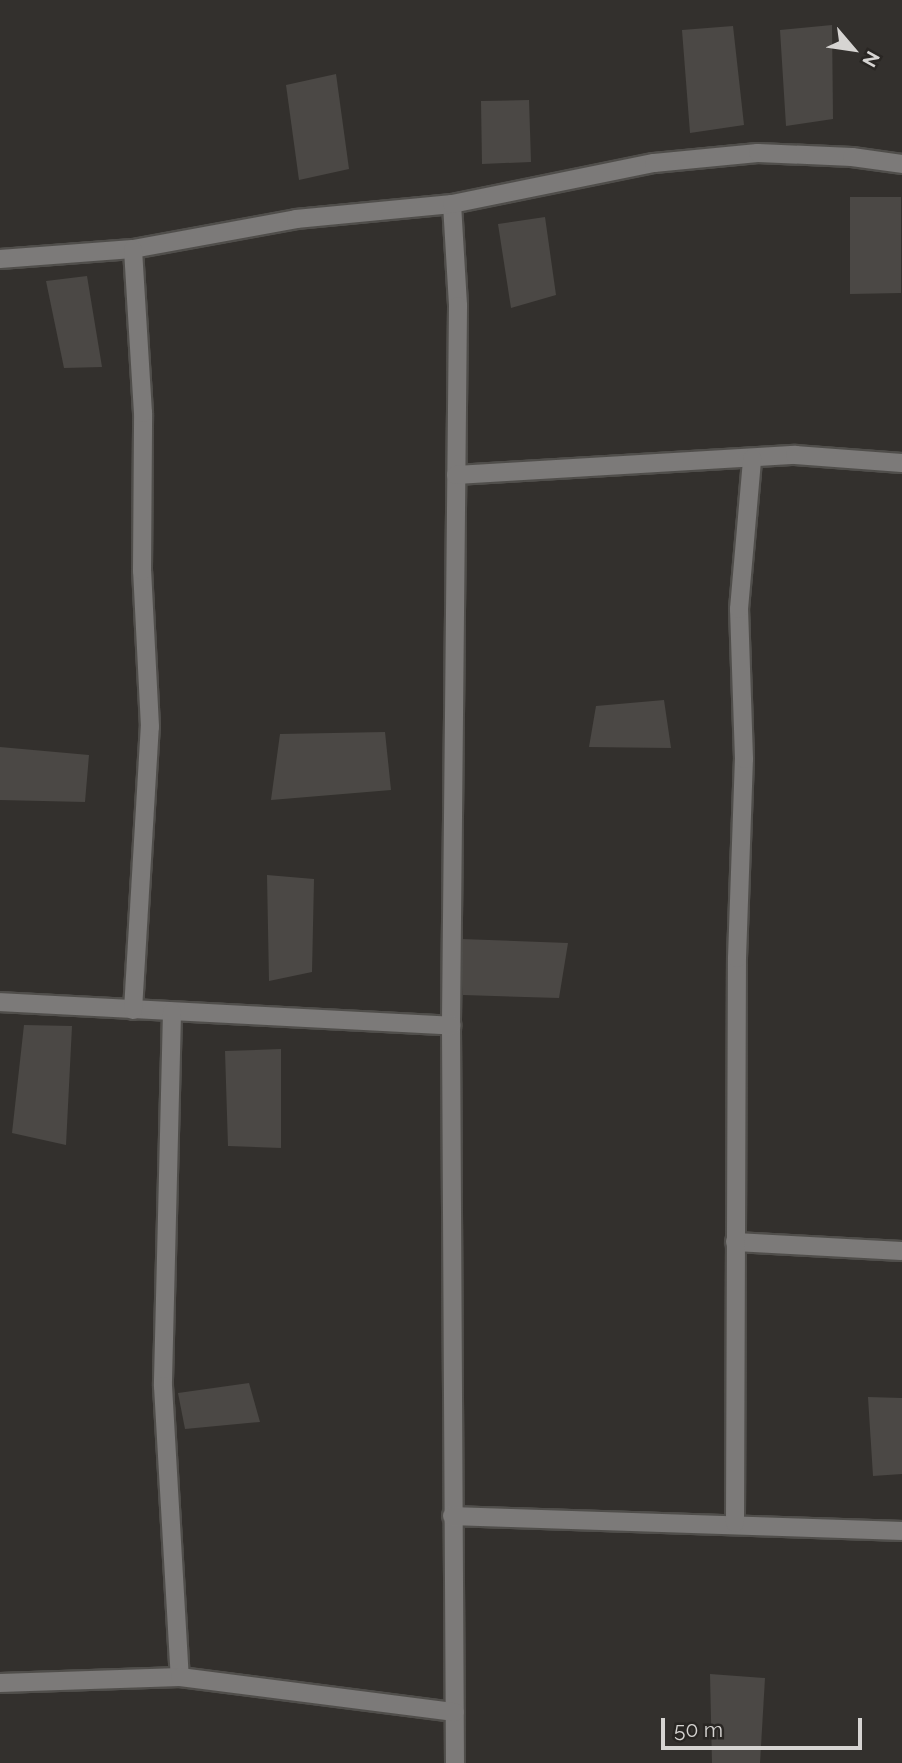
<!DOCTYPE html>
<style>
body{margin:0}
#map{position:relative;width:902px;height:1763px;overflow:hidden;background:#33302d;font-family:Raleway,sans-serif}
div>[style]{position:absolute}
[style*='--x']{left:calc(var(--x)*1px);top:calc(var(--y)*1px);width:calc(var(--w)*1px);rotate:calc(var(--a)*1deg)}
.building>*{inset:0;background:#4b4845}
.roads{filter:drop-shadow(2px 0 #504e4b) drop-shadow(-2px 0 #504e4b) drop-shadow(0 2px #504e4b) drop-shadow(0 -2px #504e4b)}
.minor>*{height:18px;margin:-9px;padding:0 9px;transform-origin:9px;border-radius:9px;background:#7c7a79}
span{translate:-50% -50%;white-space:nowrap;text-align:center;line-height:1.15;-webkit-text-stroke:5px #292623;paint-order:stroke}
.north{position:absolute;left:818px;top:14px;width:70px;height:70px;-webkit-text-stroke:5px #292623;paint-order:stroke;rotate:119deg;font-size:19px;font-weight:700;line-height:28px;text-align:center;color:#d6d4d2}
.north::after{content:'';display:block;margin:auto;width:24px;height:32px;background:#d6d4d2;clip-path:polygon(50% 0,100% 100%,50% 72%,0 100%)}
.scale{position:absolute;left:661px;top:1718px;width:201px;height:32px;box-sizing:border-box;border:4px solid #d6d4d2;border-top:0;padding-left:9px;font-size:21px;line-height:24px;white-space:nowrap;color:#d6d4d2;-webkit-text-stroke:5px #292623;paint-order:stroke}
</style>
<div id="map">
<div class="building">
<div style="clip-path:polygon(832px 25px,833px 119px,786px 126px,780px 30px)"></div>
<div style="clip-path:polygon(733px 26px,744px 125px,690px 133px,682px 30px)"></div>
<div style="clip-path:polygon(336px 74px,349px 169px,299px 180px,286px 85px)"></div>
<div style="clip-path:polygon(529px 100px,531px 162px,482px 164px,481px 101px)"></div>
<div style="clip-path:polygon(850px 197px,901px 197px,901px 293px,850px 294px)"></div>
<div style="clip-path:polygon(545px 217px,556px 295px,511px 308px,498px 224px)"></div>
<div style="clip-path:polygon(87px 276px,102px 367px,64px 368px,46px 281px)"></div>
<div style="clip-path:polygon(664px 700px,671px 748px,589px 747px,596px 706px)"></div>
<div style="clip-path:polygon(385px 732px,391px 790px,271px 800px,280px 734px)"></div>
<div style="clip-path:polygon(0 747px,89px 755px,85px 802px,0 800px)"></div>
<div style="clip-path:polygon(267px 875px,314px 879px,312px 972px,269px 981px)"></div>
<div style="clip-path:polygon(461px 939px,568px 943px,559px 998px,463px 995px)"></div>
<div style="clip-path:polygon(24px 1025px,72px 1026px,66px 1145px,12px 1133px)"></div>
<div style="clip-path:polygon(281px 1049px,281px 1148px,228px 1146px,225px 1051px)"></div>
<div style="clip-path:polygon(249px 1383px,260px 1422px,185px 1429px,178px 1393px)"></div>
<div style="clip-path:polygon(868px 1397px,902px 1398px,902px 1474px,873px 1476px)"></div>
<div style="clip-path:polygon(710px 1674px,765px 1678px,760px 1763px,712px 1763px)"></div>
</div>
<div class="roads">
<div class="minor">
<div style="--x:452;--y:204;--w:102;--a:86.6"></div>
<div style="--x:458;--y:306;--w:720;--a:90.56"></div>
<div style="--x:451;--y:1026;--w:737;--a:89.69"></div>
<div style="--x:0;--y:259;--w:133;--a:-4.3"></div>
<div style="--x:133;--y:249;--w:166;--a:-10.4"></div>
<div style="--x:296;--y:219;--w:157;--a:-5.5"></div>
<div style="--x:452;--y:204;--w:206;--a:-11.5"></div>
<div style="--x:654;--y:163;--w:104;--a:-5.5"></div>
<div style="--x:758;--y:153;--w:94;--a:2.4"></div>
<div style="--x:852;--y:157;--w:50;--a:8"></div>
<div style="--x:456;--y:475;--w:340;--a:-3.4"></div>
<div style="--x:795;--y:455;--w:107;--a:4.3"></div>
<div style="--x:0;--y:1002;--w:452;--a:3"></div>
<div style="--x:133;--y:1010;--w:284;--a:-86.6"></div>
<div style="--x:150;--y:727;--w:156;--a:-92.9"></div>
<div style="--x:142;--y:571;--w:158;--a:-89.6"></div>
<div style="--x:143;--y:413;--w:164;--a:-93.5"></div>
<div style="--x:172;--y:1012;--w:374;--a:91.4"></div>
<div style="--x:163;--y:1386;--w:291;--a:86.7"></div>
<div style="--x:735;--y:1242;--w:167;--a:3.1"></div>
<div style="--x:452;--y:1516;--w:450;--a:1.9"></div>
<div style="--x:735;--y:1523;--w:565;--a:-89.8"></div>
<div style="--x:737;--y:958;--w:199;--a:-88"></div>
<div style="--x:744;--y:759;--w:150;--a:-91.9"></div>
<div style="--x:739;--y:609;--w:151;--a:-85"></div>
<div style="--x:0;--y:1683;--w:180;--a:-1.9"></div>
<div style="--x:180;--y:1677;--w:277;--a:7.3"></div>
</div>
</div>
<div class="north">N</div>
<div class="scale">50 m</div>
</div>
